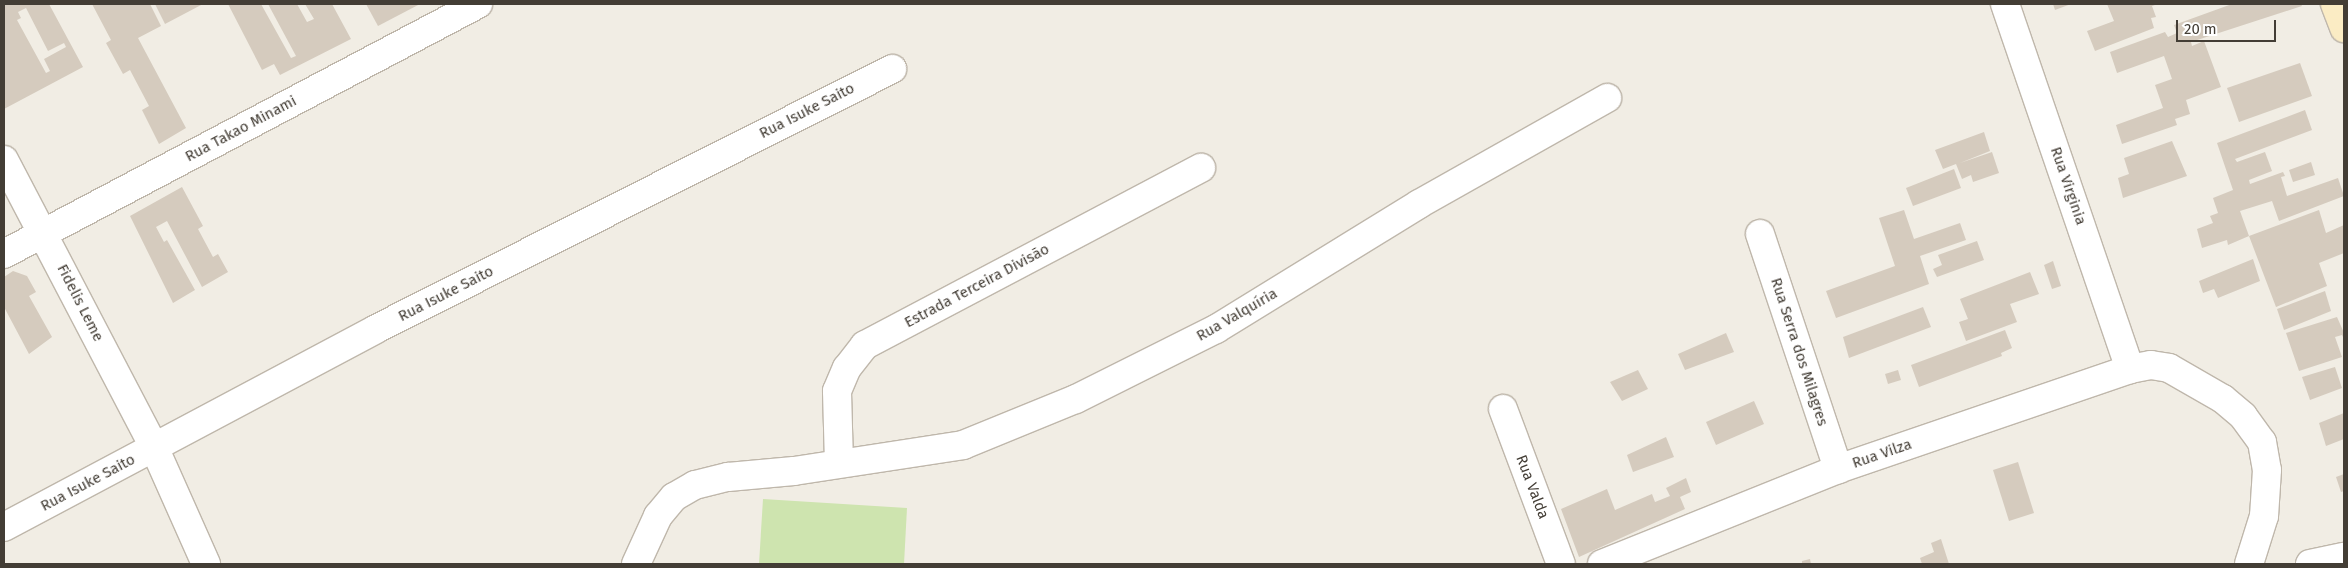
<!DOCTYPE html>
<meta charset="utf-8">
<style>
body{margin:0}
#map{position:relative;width:2348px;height:568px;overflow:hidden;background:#f1ede4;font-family:"Fira Sans",sans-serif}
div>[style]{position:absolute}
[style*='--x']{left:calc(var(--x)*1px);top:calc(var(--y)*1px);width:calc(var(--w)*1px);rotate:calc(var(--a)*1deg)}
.green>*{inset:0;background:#cee4af}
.building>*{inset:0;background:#d5cbbe}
.roads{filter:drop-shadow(1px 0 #bfb7ab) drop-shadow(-1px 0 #bfb7ab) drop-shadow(0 1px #bfb7ab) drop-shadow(0 -1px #bfb7ab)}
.street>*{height:28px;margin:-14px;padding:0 14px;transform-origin:14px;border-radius:14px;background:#fff}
.secondary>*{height:28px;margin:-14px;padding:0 14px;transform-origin:14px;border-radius:14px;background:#fbecc4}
span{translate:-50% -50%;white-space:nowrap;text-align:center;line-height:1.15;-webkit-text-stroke:5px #fff;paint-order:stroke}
.street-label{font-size:15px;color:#433d35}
.frame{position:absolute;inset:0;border:5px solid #433d35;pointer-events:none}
.scale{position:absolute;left:2176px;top:20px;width:100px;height:22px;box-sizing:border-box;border:2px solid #433d35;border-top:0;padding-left:6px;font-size:15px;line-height:18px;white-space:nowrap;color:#433d35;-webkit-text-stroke:4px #fff;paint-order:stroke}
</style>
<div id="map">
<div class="green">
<div style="clip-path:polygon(763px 499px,907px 508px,904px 564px,759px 564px)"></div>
</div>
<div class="building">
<div style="clip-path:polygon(evenodd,4px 4px,49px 4px,83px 67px,4px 109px,4px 4px,26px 8px,48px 51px,64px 43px,66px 47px,44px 59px,50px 71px,46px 73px,17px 20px,21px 18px,18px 12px,26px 8px)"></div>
<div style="clip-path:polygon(92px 4px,150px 4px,161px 26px,138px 38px,186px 128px,159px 144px,142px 110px,149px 106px,130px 70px,123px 74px,106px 43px,111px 40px)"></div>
<div style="clip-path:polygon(155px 4px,203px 4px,165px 24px)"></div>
<div style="clip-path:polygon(228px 4px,261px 4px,291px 58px,296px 56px,268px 4px,297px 4px,307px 22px,314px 19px,305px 4px,332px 4px,351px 39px,280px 75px,274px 64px,262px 70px)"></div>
<div style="clip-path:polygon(366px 4px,420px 4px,378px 26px)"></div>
<div style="clip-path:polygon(2053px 4px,2071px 4px,2055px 10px)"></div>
<div style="clip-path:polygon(2107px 4px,2158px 4px,2152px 6px,2156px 17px,2151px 18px,2154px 28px,2095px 51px,2087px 31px,2114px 21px)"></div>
<div style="clip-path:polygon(2232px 4px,2301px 4px,2302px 6px,2191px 42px,2192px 46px,2204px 41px,2221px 87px,2186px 100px,2190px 114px,2175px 119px,2177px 125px,2122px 144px,2116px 125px,2163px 108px,2155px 85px,2172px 79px,2164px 56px,2117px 73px,2110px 52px,2165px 32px,2168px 37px,2177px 33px,2174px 25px)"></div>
<div style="clip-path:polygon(2300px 63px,2312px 96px,2239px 122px,2227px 88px)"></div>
<div style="clip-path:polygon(2305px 110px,2312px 130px,2235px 159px,2237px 162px,2265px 152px,2272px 171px,2249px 180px,2250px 184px,2283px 172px,2285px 176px,2281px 177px,2287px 196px,2338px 178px,2344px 196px,2279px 221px,2272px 201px,2240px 211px,2249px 236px,2228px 245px,2227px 240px,2202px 248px,2197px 229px,2213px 223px,2210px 216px,2218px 213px,2213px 198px,2233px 190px,2217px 143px)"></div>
<div style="clip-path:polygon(1984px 132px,1990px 151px,1960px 163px,1992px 152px,1999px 173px,1973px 182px,1971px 175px,1962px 179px,1956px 164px,1943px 169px,1935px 150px)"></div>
<div style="clip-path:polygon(2172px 141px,2187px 176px,2123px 198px,2118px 178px,2129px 174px,2124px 158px)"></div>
<div style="clip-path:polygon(2311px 162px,2315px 175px,2293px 182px,2289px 170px)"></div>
<div style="clip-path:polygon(1954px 169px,1961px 188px,1913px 206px,1906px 188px)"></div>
<div style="clip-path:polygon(182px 187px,203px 226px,198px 229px,213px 257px,218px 254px,228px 272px,202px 287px,167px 221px,156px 227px,164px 242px,167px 240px,195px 290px,173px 303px,130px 216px)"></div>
<div style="clip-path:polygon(1904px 210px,1914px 239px,1960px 223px,1966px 240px,1920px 256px,1929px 284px,1836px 318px,1826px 291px,1895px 266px,1879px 218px)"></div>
<div style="clip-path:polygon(2319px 210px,2326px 233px,2344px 225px,2344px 253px,2319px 263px,2327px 286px,2276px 307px,2249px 236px)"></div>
<div style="clip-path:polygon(1977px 241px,1984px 260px,1937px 277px,1933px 269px,1942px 265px,1938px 255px)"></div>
<div style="clip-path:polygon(2253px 259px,2260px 281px,2218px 298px,2214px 289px,2203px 293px,2199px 281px)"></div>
<div style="clip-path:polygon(2053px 261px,2061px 286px,2052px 289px,2044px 265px)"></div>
<div style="clip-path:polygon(13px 271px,27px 276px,36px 292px,29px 296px,52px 337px,29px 354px,4px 307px,4px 277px)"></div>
<div style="clip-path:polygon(2030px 272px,2039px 294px,2010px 304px,2017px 322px,1966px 341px,1959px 322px,1968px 319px,1960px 299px)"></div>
<div style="clip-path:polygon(2325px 291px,2331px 311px,2284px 330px,2277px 309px)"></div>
<div style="clip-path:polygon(1923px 307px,1931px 327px,1849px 358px,1843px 337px)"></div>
<div style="clip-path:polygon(2337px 317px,2344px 333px,2344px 339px,2342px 335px,2335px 337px,2342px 357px,2299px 371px,2286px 333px)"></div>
<div style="clip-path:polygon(2005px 330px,2012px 348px,2001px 353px,2002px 356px,1919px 387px,1911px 365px)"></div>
<div style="clip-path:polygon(1726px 333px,1734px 352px,1685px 370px,1678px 354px)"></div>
<div style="clip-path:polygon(2335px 367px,2342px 388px,2310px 400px,2302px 377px)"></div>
<div style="clip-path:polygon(1638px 370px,1648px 389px,1622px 401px,1610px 382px)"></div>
<div style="clip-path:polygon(1898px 370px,1901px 380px,1888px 384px,1885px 374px)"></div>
<div style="clip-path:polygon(1754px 401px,1764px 424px,1716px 445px,1706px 422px)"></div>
<div style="clip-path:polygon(2344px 413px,2344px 439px,2326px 446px,2319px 423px)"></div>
<div style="clip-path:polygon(1666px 437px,1674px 457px,1633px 472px,1627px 455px)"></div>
<div style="clip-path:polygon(2018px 462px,2034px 513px,2009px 521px,1993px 470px)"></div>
<div style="clip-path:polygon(2344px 474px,2344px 491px,2341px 492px,2336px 477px)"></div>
<div style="clip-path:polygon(1686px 478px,1691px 492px,1680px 497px,1685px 509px,1579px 557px,1561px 509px,1607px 489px,1615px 510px,1652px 494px,1655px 502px,1670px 496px,1666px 488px)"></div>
<div style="clip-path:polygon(1941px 539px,1949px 564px,1922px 564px,1920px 558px,1934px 552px,1931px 543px)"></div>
<div style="clip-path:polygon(1810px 559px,1811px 564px,1802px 564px,1802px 561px)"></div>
</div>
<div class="roads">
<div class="street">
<div style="--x:2005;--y:4;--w:386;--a:71.1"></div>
<div style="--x:4;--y:160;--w:324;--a:62.4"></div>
<div style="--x:154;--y:447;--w:128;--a:66"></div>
<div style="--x:1760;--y:234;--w:248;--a:71.6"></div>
<div style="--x:4;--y:254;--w:536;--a:-27.81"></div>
<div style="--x:1503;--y:409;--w:165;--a:69.5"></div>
<div style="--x:839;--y:463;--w:72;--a:-91.6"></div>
<div style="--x:837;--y:391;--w:25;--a:-67"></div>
<div style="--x:847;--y:368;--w:29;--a:-52"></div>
<div style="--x:865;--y:345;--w:380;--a:-27.8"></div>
<div style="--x:4;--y:527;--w:421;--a:-28"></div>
<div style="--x:376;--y:329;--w:578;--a:-26.74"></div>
<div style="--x:636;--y:564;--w:53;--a:-65.4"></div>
<div style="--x:658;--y:516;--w:25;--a:-50"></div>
<div style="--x:674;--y:497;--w:24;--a:-30"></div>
<div style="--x:695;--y:485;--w:34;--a:-14"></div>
<div style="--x:728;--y:477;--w:66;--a:-5.2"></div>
<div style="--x:794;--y:471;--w:171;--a:-8.7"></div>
<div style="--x:963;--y:445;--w:122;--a:-22.2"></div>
<div style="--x:1076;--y:399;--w:157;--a:-26.6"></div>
<div style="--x:1216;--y:329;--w:238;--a:-31.6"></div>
<div style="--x:1419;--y:204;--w:216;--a:-29.4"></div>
<div style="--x:1602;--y:564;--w:254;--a:-21.9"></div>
<div style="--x:1838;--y:469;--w:309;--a:-18.9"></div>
<div style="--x:2130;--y:369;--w:21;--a:-11"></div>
<div style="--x:2151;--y:365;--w:18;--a:9"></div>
<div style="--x:2169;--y:368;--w:62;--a:29.9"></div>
<div style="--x:2223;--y:399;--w:26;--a:40"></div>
<div style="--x:2243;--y:416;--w:32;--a:54"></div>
<div style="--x:2262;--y:442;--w:28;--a:80"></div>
<div style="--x:2267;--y:470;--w:46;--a:93.7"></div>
<div style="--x:2264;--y:516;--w:50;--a:107.4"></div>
<div style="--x:2310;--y:564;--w:35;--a:-12"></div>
</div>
<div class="secondary">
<div style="--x:2335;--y:4;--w:26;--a:69"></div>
</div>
</div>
<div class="street-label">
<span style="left:807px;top:111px;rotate:-27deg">Rua Isuke Saito</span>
<span style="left:241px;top:129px;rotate:-28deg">Rua Takao Minami</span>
<span style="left:2068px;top:186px;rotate:71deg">Rua Virginia</span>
<span style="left:977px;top:286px;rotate:-28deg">Estrada Terceira Divisão</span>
<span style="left:446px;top:294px;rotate:-27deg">Rua Isuke Saito</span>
<span style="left:80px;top:303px;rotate:63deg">Fidelis Leme</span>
<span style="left:1237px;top:315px;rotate:-30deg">Rua Valquíria</span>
<span style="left:1799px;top:352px;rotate:72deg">Rua Serra dos Milagres</span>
<span style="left:1882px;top:454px;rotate:-19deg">Rua Vilza</span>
<span style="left:88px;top:483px;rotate:-28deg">Rua Isuke Saito</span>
<span style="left:1532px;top:487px;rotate:69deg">Rua Valda</span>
</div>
<div class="frame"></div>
<div class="scale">20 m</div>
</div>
